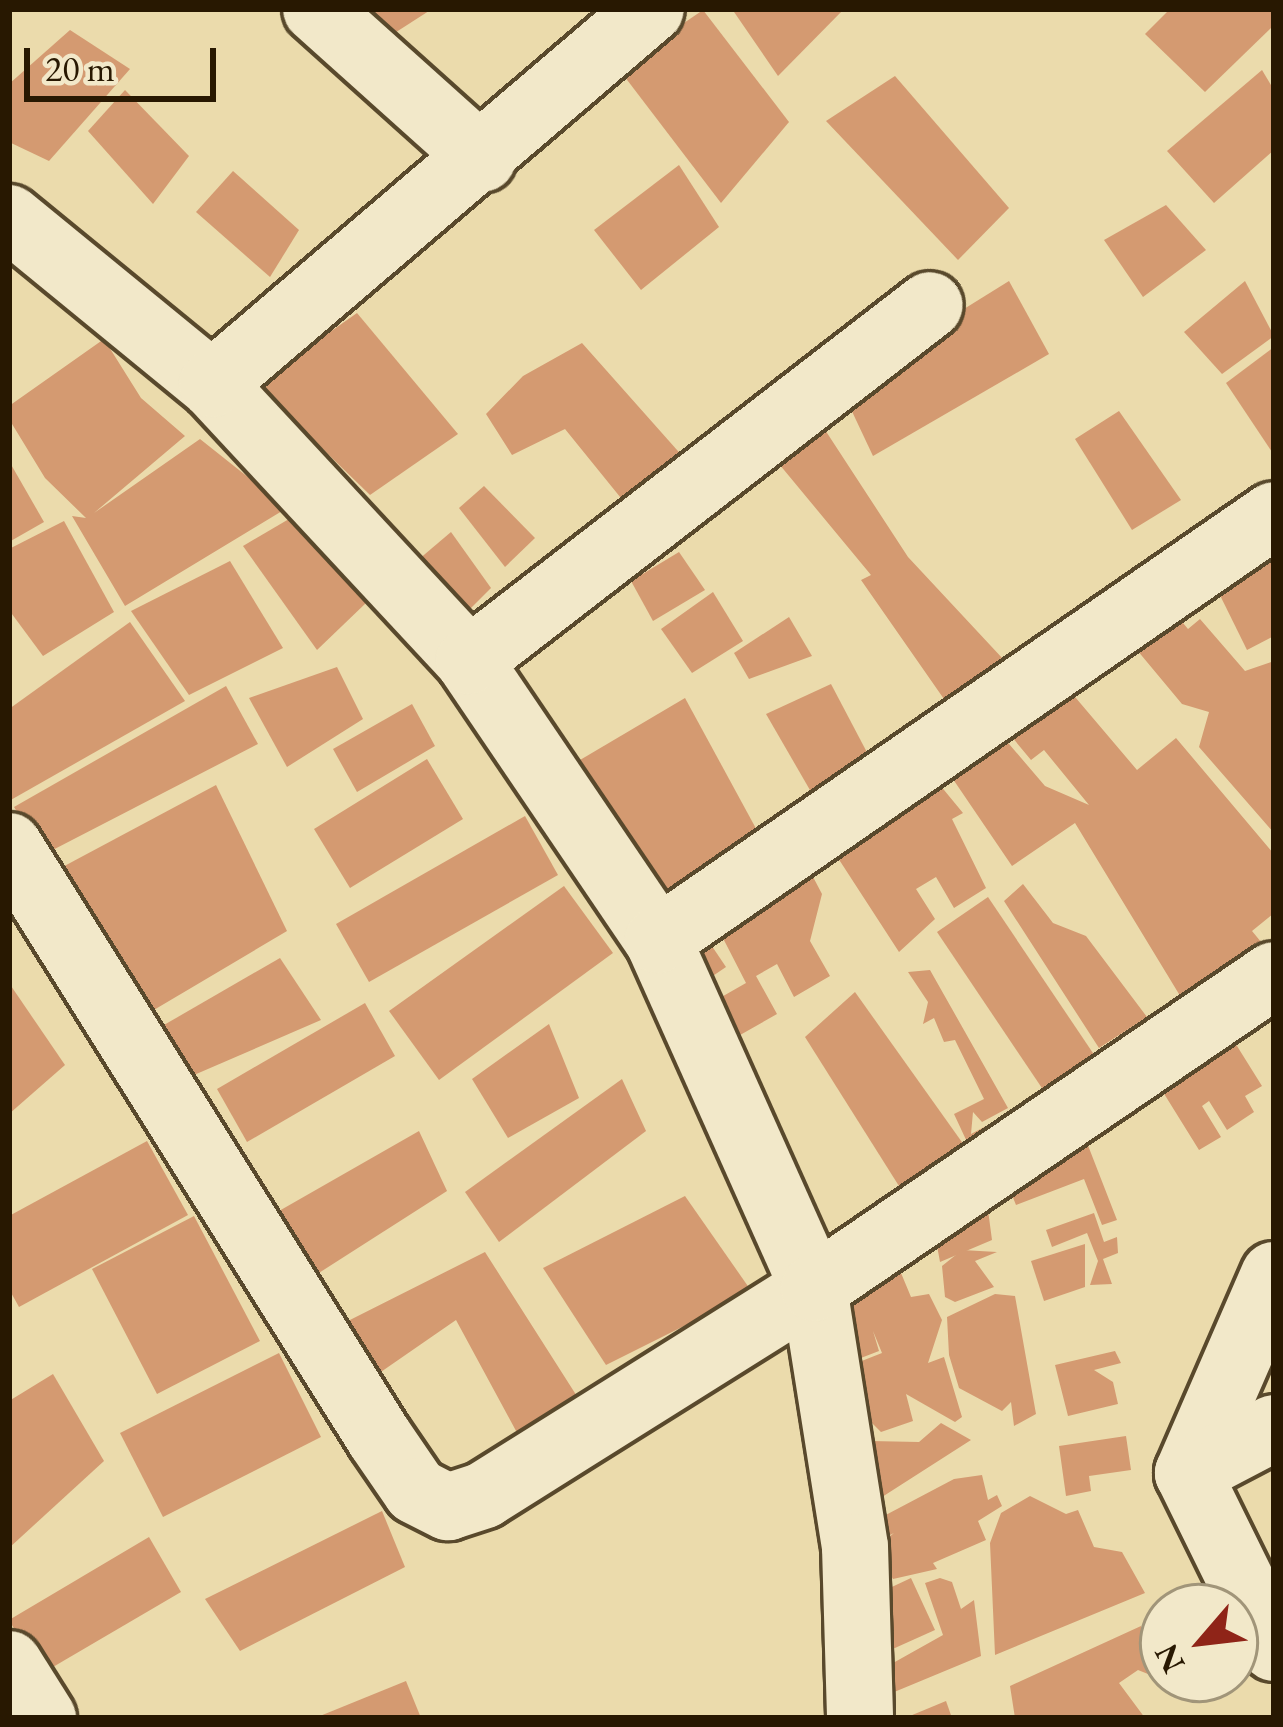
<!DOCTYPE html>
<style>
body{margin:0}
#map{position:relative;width:1283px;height:1727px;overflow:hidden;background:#ebdbac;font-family:"EB Garamond",serif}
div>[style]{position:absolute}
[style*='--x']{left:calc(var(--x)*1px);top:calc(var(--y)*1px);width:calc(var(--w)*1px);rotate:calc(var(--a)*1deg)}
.building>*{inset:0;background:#d49a71}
.roads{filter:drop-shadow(3px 0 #59492c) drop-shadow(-3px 0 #59492c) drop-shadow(0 3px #59492c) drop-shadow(0 -3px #59492c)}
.minor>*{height:66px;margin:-33px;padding:0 33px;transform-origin:33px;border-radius:33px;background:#f2e8c9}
span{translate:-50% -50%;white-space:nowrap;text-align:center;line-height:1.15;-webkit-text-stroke:10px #f2e8c9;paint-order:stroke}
.frame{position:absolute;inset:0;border:12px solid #281801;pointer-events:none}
.north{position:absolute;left:1139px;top:1583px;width:120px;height:120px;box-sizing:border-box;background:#f2e8c9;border:3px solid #a19579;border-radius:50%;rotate:242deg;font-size:33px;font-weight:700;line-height:48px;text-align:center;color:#281801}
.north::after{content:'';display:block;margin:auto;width:42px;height:54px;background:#8f2418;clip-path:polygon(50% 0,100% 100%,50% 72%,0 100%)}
.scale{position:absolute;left:24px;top:48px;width:192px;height:54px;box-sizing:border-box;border:6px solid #281801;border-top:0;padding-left:15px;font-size:36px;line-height:42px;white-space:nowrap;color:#281801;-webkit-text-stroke:9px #f2e8c9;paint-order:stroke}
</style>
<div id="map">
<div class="building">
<div style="clip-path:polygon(366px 9px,432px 9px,390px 36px)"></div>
<div style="clip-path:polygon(732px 9px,844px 9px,778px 76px)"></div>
<div style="clip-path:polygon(1170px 9px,1274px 9px,1274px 25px,1205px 92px,1145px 34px)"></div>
<div style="clip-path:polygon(703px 10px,789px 122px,721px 203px,618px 68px)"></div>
<div style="clip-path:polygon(70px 30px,130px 69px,49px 161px,9px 142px,9px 84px)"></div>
<div style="clip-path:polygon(1262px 70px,1274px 90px,1274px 150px,1214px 203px,1167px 151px)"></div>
<div style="clip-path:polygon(895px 76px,1009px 208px,958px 260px,826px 121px)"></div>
<div style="clip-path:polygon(125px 90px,189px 156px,153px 204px,88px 131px)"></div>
<div style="clip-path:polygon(679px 165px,719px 227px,641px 290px,594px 230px)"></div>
<div style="clip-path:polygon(233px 171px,299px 230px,270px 277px,196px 212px)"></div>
<div style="clip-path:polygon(1166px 205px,1206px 250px,1143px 297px,1104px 240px)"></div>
<div style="clip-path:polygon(1009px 281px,1049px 354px,873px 456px,840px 386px)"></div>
<div style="clip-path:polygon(1245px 281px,1274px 336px,1222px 374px,1184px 332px)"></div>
<div style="clip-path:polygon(357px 313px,458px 434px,370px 495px,256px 384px)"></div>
<div style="clip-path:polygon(104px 339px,141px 398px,185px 436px,94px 513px,200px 439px,287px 508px,125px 606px,72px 516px,86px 518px,45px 478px,9px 419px,9px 406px)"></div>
<div style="clip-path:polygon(582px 343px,693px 468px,629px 508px,565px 429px,512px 455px,486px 414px,523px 376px)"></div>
<div style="clip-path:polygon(1274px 347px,1274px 455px,1226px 383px)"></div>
<div style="clip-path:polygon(1119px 411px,1181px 500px,1132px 530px,1075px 439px)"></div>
<div style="clip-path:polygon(814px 413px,908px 557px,1004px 660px,953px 712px,861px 580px,871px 575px,765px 447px)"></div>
<div style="clip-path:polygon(9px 461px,44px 522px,9px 542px)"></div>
<div style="clip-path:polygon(484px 486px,535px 538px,505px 567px,459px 508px)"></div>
<div style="clip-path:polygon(289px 519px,367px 602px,317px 650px,243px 546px)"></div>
<div style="clip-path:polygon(64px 521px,114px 612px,43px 656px,9px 610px,9px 549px)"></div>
<div style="clip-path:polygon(1274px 531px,1274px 636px,1247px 650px,1211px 577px)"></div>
<div style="clip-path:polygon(451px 532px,491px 588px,464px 615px,418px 560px)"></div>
<div style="clip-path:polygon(679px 552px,705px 590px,653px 621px,631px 581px)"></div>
<div style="clip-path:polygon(230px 561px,283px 648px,189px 695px,131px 611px)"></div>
<div style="clip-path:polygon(713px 592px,743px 641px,692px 673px,661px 629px)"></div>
<div style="clip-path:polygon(1168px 605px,1188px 629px,1200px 619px,1245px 671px,1274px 661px,1274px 833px,1199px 747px,1209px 712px,1182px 704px,1127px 638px)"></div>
<div style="clip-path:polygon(789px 617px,812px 656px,749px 679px,734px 653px)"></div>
<div style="clip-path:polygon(130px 622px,185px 701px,9px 801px,9px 709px)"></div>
<div style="clip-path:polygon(337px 667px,363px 719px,287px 767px,249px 698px)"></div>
<div style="clip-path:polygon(1053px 671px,1137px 770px,1176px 738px,1274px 854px,1274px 913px,1252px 931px,1266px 948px,1182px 999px,1075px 823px,1012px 866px,940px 760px,992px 724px,1045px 786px,1089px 805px,1044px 750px,1031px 760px,997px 719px)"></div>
<div style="clip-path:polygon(831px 684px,871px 760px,814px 797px,766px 714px)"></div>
<div style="clip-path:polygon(226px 686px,258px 744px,43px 855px,14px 807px)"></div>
<div style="clip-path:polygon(685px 698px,765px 845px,651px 931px,558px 773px)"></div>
<div style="clip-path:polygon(412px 704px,435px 746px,357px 792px,333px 749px)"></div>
<div style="clip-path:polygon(427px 759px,463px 819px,350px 888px,314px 829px)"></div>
<div style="clip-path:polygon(930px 773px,963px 813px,952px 819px,986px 888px,954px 908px,936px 877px,916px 889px,935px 919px,899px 952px,825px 838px)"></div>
<div style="clip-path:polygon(216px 785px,287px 931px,142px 1017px,55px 871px)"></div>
<div style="clip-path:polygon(525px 816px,558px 875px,369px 982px,336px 924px)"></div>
<div style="clip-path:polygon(801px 854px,822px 894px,810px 941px,830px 976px,794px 997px,777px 964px,756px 976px,777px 1014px,733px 1039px,704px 1007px,746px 983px,708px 909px)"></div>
<div style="clip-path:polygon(1023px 884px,1053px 923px,1086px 936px,1147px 1017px,1099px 1048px,1004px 901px)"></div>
<div style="clip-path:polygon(564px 886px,613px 953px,439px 1080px,389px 1011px)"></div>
<div style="clip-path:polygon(988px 897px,1101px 1065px,1050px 1100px,937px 932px)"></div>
<div style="clip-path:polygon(697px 924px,726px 967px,698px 986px)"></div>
<div style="clip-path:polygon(280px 958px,321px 1020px,187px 1078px,157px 1029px)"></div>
<div style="clip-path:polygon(930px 970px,1008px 1108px,982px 1122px,973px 1112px,971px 1134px,988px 1125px,989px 1134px,968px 1144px,954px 1114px,984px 1099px,955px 1040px,944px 1042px,934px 1018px,923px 1024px,928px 1002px,908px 972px)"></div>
<div style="clip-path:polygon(9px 983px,65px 1065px,9px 1114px)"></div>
<div style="clip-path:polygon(855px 992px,969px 1152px,904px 1194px,805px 1037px)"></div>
<div style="clip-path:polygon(365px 1003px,395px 1056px,247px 1142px,217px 1089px)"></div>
<div style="clip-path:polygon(549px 1024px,579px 1098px,508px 1138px,472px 1079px)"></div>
<div style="clip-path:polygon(1232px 1038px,1262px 1086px,1245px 1096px,1254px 1112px,1227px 1130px,1209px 1101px,1202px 1106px,1221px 1137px,1199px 1150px,1158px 1084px)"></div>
<div style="clip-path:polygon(622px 1079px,646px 1131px,499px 1242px,465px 1192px)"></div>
<div style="clip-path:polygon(1082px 1130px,1117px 1220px,1102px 1225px,1084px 1179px,1016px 1205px,1000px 1165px)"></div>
<div style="clip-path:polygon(419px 1131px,447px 1191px,311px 1278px,265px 1219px)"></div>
<div style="clip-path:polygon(147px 1141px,188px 1215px,19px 1307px,9px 1289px,9px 1216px)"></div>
<div style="clip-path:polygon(981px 1180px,996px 1205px,988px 1210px,992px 1240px,940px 1262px,932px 1218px)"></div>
<div style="clip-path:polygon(685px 1196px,752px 1292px,606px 1365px,543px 1268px)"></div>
<div style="clip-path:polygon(1094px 1213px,1104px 1242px,1117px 1237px,1118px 1253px,1103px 1259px,1112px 1284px,1090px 1285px,1098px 1261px,1087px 1233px,1052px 1247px,1046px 1230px)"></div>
<div style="clip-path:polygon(194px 1216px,260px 1341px,157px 1394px,92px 1269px)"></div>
<div style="clip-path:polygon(1085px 1244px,1085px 1287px,1044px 1301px,1031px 1261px)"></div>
<div style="clip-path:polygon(962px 1250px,997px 1252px,975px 1261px,994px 1287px,955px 1302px,945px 1297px,942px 1266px)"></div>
<div style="clip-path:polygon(485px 1252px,580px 1401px,522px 1442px,456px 1320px,362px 1385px,334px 1328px)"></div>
<div style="clip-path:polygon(896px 1261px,911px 1297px,929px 1294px,942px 1320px,928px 1363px,944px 1357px,962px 1417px,955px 1422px,906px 1394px,913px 1421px,881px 1432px,868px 1419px,854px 1364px,882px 1353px,873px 1331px,879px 1351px,835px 1368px,817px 1290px)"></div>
<div style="clip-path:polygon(995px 1294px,1015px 1296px,1036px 1414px,1014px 1426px,1011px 1402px,1002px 1411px,959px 1388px,949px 1355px,947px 1317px)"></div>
<div style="clip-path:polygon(1115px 1351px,1121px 1363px,1094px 1370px,1113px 1382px,1118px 1404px,1068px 1416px,1055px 1365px)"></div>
<div style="clip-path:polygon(279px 1353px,321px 1437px,163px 1517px,120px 1433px)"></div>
<div style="clip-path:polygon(53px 1374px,104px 1461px,9px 1548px,9px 1401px)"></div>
<div style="clip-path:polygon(941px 1423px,971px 1440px,868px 1506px,870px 1441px,919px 1442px)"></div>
<div style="clip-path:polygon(1126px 1436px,1131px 1470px,1089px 1476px,1091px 1491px,1066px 1496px,1059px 1446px)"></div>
<div style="clip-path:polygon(982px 1475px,988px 1500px,997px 1495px,1002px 1506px,978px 1521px,986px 1540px,933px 1563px,937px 1569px,893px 1579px,874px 1549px,894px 1533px,858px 1551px,863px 1527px,954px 1479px)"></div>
<div style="clip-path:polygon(1030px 1496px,1066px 1514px,1078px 1510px,1094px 1547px,1122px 1552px,1145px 1593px,995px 1655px,990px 1543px,1001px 1513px)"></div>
<div style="clip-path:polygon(382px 1511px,405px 1567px,240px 1651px,205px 1599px)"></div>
<div style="clip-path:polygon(149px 1537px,181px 1592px,41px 1674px,9px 1620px)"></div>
<div style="clip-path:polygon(911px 1578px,935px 1630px,886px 1652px,862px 1601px)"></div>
<div style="clip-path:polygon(940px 1578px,952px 1582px,961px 1609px,974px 1600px,981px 1656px,887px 1695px,877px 1672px,943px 1635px,925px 1583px)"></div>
<div style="clip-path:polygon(1141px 1626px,1163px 1680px,1138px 1670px,1119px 1683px,1145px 1718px,1015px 1718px,1010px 1686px)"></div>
<div style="clip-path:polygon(406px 1681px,421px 1718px,315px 1718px)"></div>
<div style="clip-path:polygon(946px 1701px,952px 1718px,905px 1718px)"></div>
</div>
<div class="roads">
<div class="minor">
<div style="--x:316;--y:9;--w:224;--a:41.9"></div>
<div style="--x:9;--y:218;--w:262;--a:39.3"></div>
<div style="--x:212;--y:384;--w:378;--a:47.1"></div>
<div style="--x:469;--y:661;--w:337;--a:55.9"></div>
<div style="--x:658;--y:940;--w:381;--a:65.9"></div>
<div style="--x:814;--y:1288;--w:262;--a:81"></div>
<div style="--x:855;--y:1547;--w:171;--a:88.3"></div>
<div style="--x:212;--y:384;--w:577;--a:-40.5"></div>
<div style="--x:469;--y:661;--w:582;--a:-37.68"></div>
<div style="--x:9;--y:846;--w:697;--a:57.95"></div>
<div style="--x:379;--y:1437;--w:65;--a:55.6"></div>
<div style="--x:416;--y:1491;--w:36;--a:27"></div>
<div style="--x:448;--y:1507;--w:38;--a:-18"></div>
<div style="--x:484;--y:1495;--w:390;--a:-32.1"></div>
<div style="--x:814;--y:1288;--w:556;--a:-34.23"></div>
<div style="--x:658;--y:940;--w:748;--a:-34.6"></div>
<div style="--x:1274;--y:1275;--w:216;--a:113.5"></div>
<div style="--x:1188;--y:1473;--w:97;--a:-27.6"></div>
<div style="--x:1188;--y:1473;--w:195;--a:63.8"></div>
<div style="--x:9;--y:1664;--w:64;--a:57.8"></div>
</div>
</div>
<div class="frame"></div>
<div class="north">N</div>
<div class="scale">20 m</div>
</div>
